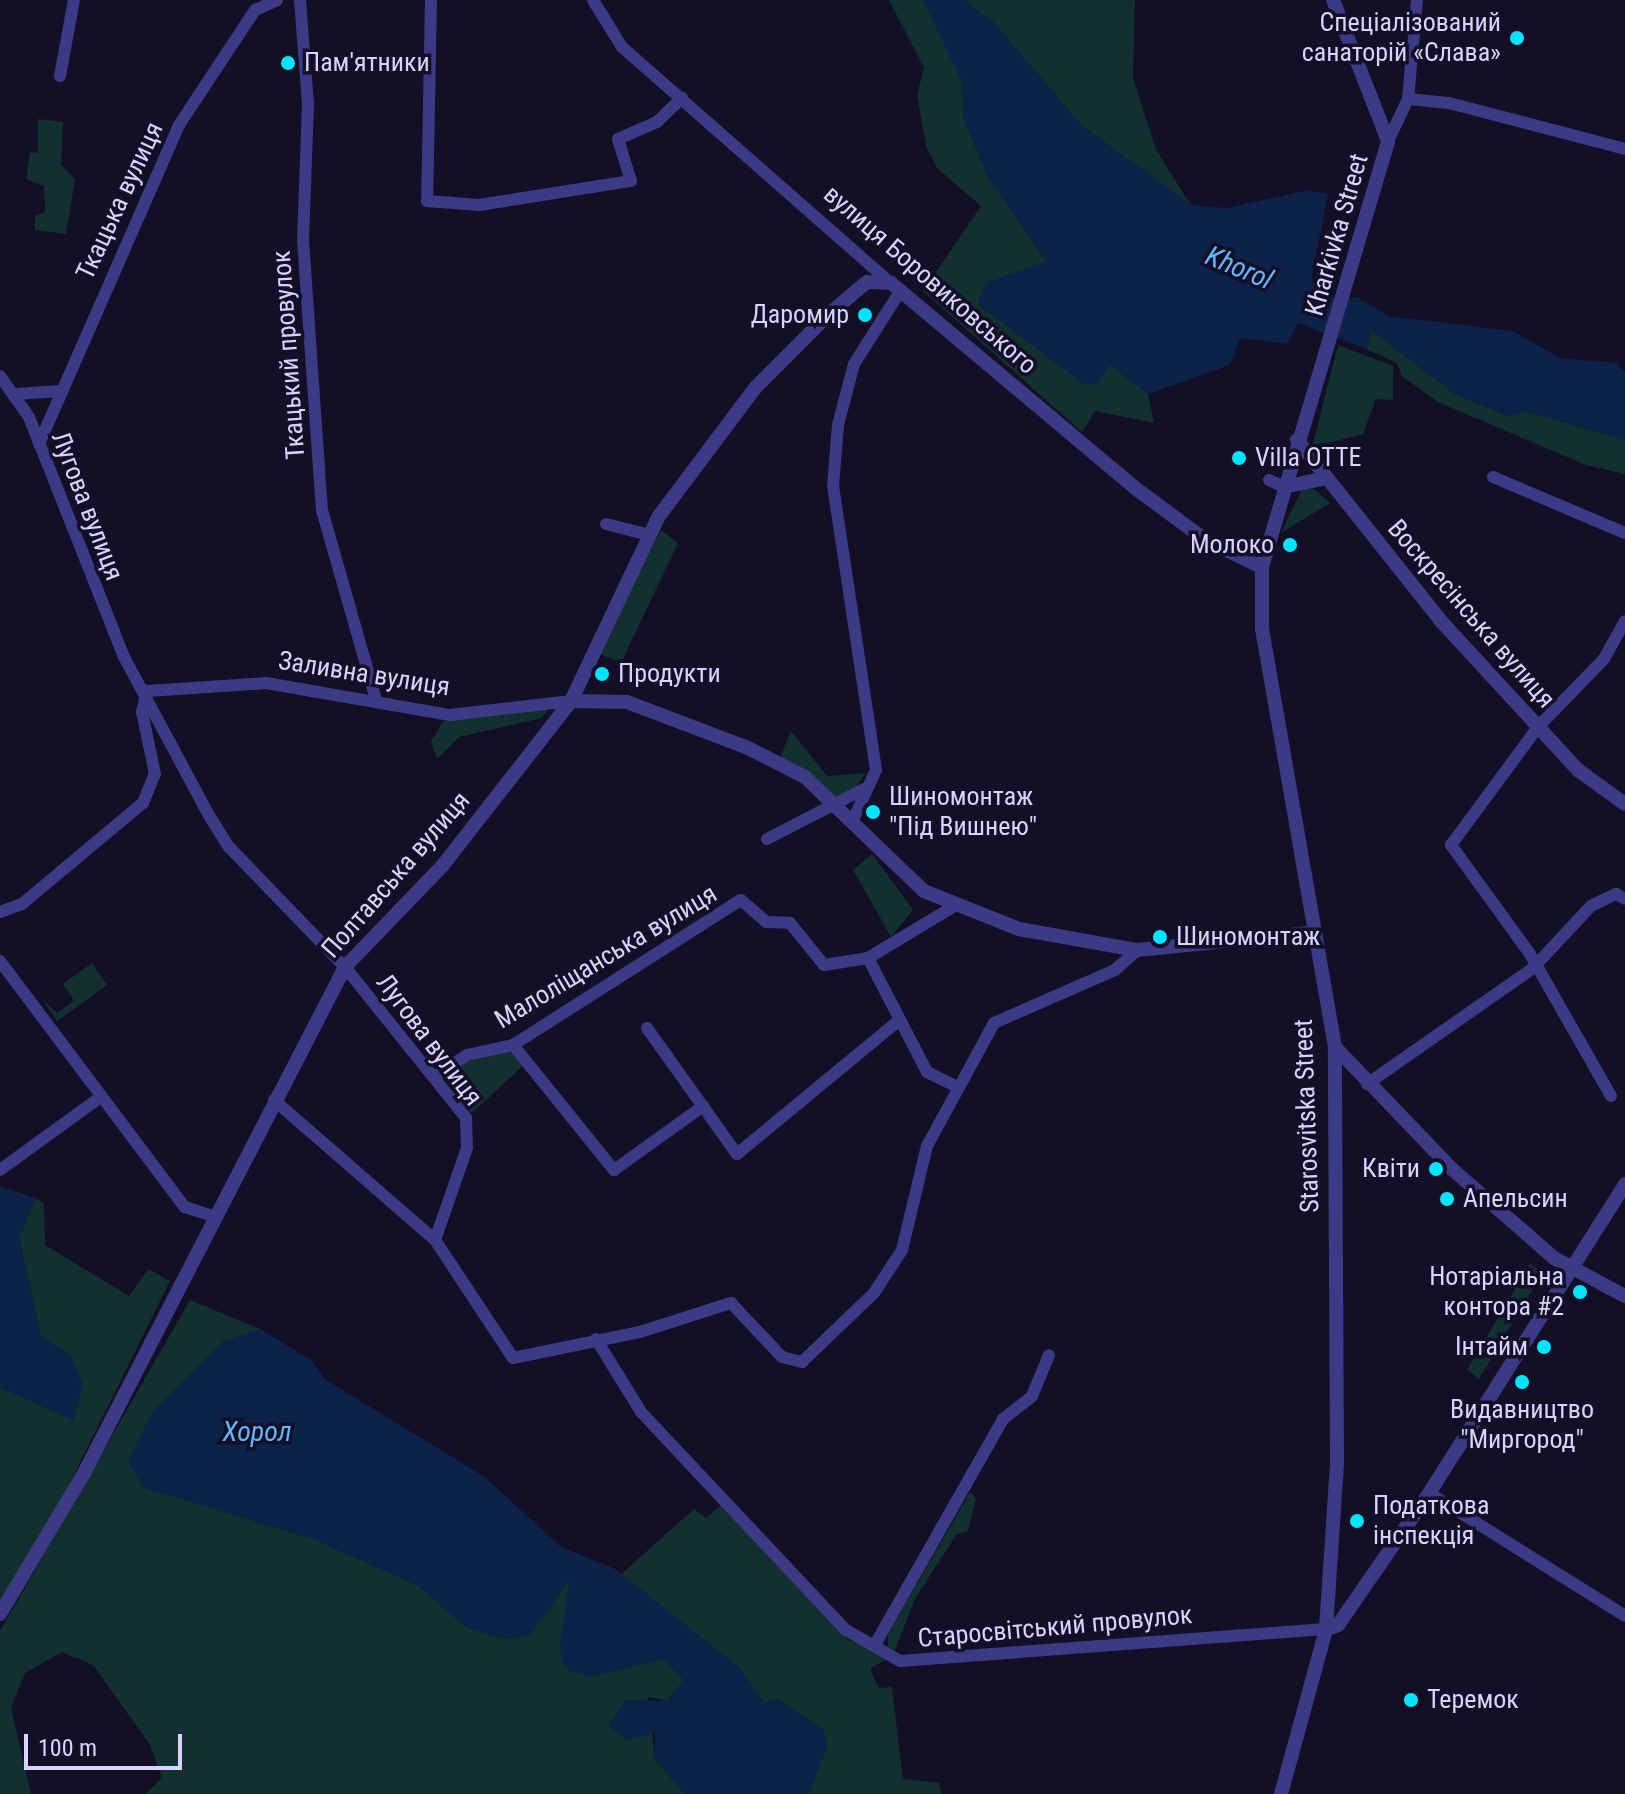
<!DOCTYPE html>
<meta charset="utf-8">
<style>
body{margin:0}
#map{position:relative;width:1625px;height:1794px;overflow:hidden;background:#130f26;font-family:"Roboto Condensed",sans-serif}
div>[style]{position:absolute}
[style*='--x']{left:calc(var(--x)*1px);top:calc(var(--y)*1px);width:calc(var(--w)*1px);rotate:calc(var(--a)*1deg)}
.green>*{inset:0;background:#12302f}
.water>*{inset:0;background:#0c2248}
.minor>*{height:12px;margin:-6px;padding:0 6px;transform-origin:6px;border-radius:6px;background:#3d3a85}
.tertiary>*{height:14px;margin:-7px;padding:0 7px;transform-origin:7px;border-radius:7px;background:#3d3a85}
.dots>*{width:22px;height:22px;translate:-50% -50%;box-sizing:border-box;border:4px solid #130f26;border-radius:50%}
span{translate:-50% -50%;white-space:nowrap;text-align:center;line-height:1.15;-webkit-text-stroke:7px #130f26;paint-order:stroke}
.poi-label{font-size:26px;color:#d9d4ff}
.right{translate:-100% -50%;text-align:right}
.left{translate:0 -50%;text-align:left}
.street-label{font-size:26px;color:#d9d4ff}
.water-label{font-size:28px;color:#62b6ff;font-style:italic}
.scale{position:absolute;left:24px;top:1734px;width:158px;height:36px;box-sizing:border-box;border:4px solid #d9d4ff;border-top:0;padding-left:10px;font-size:24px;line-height:28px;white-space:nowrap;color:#d9d4ff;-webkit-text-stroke:6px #130f26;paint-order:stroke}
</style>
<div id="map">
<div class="green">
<div style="clip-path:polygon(889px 0,925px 0,963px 82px,963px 116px,988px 177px,1047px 262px,986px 283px,978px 304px,1084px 384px,1109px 364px,1148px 394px,1154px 423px,1095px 411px,1082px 432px,923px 291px,981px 206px,937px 168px,926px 146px,917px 95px,924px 68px)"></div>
<div style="clip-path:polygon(964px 0,1135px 0,1133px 78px,1156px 150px,1191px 205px,1082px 126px,994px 23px)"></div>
<div style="clip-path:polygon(38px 119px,63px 122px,61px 165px,75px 179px,66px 234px,35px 230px,35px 216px,45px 212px,44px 186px,26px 179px,30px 152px,38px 153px)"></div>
<div style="clip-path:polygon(1371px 330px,1455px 394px,1509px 416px,1526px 411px,1625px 440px,1625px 474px,1586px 465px,1438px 402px,1402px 376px,1397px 363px,1366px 349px)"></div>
<div style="clip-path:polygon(1338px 345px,1393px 366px,1393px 400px,1376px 399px,1363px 434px,1312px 447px)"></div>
<div style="clip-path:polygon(1302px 489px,1314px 489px,1330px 503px,1281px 533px)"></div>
<div style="clip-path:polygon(661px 530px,678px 543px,621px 663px,595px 652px)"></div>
<div style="clip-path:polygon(548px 709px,542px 718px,459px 737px,437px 759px,431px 742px,443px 721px)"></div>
<div style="clip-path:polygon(791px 731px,827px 776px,866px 773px,851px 794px,830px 801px,778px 763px)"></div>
<div style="clip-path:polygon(872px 854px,913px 910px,891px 937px,853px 870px)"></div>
<div style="clip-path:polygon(92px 963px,107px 985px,57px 1021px,42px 999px,57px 1013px,74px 1001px,63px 984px)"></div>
<div style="clip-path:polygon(513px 1045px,527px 1062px,472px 1113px,464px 1108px,440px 1073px,467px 1055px)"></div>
<div style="clip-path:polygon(35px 1198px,44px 1203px,45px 1245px,129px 1296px,148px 1269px,170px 1281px,65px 1493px,0 1603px,0 1387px,73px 1420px,70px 1355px,41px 1337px,19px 1238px)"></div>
<div style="clip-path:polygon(1530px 1264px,1543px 1272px,1479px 1379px,1467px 1370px)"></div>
<div style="clip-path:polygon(190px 1300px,260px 1329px,223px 1342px,151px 1414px,143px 1487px,316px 1540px,419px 1586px,467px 1628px,508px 1639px,531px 1634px,569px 1578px,589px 1677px,664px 1659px,684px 1680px,668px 1701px,648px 1697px,655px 1759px,685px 1794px,146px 1794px,162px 1778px,150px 1745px,93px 1665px,62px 1652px,25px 1673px,11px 1708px,31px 1794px,0 1794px,0 1631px)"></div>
<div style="clip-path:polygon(970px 1492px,976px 1498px,968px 1531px,956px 1535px,915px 1599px,893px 1655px,870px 1669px,879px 1688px,892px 1687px,903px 1779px,939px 1783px,941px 1794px,809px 1794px,827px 1745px,823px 1729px,778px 1700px,764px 1703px,740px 1668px,618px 1577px,694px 1509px,706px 1518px,721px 1505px,848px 1640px,888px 1652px,888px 1634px)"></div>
</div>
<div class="water">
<div style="clip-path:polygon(923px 0,964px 0,994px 23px,1082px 126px,1191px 205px,1227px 208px,1308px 190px,1328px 194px,1311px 281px,1327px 297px,1358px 298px,1389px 316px,1512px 331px,1560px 358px,1616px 363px,1625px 372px,1625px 440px,1527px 411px,1510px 416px,1455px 394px,1371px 330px,1366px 349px,1298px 323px,1287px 344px,1240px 338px,1230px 365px,1148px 394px,1109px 364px,1099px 384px,1084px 384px,978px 304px,986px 283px,1047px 261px,988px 177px,963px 116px,962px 82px)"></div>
<div style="clip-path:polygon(0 1186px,35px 1198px,19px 1239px,41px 1336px,70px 1355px,83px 1385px,73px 1420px,0 1387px)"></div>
<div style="clip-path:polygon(260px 1329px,311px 1360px,326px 1380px,485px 1477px,561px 1547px,615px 1569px,740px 1668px,764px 1703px,778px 1700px,823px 1729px,827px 1745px,809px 1794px,685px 1794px,655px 1759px,655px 1732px,628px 1741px,609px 1726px,625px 1700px,668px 1701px,684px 1680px,664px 1659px,589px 1677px,565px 1669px,560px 1649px,569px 1580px,531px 1634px,508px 1639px,467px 1628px,419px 1586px,316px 1540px,143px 1487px,128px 1462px,151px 1414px,223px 1342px)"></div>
</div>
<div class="minor">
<div style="--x:300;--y:0;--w:104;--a:85.6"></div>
<div style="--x:308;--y:104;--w:136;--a:92.1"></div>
<div style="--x:303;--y:240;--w:271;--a:86"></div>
<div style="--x:322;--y:510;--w:198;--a:74.1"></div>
<div style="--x:431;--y:0;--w:201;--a:91.1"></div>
<div style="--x:427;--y:201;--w:52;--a:4.4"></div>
<div style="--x:479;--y:205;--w:154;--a:-9"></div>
<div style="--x:631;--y:181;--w:44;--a:-107.2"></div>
<div style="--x:618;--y:139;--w:43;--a:-23.6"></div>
<div style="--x:657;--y:122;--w:35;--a:-44"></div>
<div style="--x:593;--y:0;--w:55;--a:58.3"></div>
<div style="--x:622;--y:47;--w:358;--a:41.3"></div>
<div style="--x:60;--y:76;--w:77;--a:-79.6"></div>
<div style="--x:1408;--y:99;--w:41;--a:5.6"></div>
<div style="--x:1449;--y:103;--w:182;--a:14.6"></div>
<div style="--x:1388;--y:141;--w:47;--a:-64.5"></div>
<div style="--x:1408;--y:99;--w:99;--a:-84.8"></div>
<div style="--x:0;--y:376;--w:50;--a:54.7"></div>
<div style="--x:29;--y:417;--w:256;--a:68.4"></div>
<div style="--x:123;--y:655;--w:184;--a:61.8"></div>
<div style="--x:210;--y:817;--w:36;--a:58"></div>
<div style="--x:229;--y:847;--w:167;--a:46"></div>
<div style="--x:345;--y:967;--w:193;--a:51.3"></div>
<div style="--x:466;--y:1118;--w:30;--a:88"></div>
<div style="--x:467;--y:1148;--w:97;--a:109.2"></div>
<div style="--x:15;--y:394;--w:46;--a:-3.7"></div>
<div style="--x:39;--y:444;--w:348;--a:-66.3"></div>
<div style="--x:179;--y:125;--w:138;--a:-56.5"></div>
<div style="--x:255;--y:10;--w:24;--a:-24"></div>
<div style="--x:1493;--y:477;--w:143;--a:23"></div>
<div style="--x:1269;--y:480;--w:17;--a:25"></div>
<div style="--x:606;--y:524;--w:44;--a:14.3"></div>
<div style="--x:852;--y:822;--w:57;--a:-65.2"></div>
<div style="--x:876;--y:770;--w:287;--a:-98.6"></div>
<div style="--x:833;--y:486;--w:61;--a:-85.3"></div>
<div style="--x:838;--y:425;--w:63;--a:-75.3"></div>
<div style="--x:854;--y:364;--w:88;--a:-57.6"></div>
<div style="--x:767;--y:839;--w:109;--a:-27.3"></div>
<div style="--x:0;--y:912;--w:23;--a:-20"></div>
<div style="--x:22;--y:904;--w:158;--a:-39.9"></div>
<div style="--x:143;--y:803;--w:31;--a:-68"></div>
<div style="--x:155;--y:774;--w:63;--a:-101.8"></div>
<div style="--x:142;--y:712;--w:22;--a:-77"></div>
<div style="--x:147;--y:691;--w:119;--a:-3.8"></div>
<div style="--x:266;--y:683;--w:187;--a:9.9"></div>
<div style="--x:450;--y:715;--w:122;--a:-6.6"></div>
<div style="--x:868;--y:958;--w:128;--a:62.6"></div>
<div style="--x:927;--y:1072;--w:32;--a:26"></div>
<div style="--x:0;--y:961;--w:308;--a:53.1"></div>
<div style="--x:185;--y:1207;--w:32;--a:18"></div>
<div style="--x:647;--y:1028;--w:155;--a:54.5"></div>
<div style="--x:737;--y:1154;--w:206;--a:-39.5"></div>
<div style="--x:513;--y:1045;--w:161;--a:51.1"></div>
<div style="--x:614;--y:1170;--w:110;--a:-35.7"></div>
<div style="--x:434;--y:1077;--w:40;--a:-34"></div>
<div style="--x:467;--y:1055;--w:47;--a:-12.3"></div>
<div style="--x:513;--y:1045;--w:270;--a:-32.5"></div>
<div style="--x:741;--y:900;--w:33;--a:41"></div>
<div style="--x:766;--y:922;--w:24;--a:2"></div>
<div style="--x:790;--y:923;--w:54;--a:51"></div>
<div style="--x:824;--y:965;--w:45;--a:-9"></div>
<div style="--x:868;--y:958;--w:103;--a:-31.1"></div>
<div style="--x:1367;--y:1084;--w:203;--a:-34.9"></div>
<div style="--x:1533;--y:968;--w:85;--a:-46.9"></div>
<div style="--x:1591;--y:906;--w:28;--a:-26"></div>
<div style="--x:1616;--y:894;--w:10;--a:29"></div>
<div style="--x:1611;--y:1096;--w:163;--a:-119.7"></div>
<div style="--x:1530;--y:954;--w:135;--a:-125.9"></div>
<div style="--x:1451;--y:845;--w:147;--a:-53.6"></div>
<div style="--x:1538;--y:727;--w:95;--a:-45.9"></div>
<div style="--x:1604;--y:659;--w:43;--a:-61.1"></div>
<div style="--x:274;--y:1100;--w:213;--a:41"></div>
<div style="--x:435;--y:1240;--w:141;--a:56.5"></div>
<div style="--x:513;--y:1358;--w:130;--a:-11.6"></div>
<div style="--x:640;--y:1332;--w:96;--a:-17.7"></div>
<div style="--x:731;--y:1303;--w:74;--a:46.6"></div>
<div style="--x:782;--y:1357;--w:21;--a:14"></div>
<div style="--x:802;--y:1362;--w:100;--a:-43.8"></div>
<div style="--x:874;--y:1293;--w:51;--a:-56.9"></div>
<div style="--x:902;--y:1250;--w:107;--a:-76.5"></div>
<div style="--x:927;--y:1146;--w:140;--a:-61.4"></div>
<div style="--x:994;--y:1023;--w:132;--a:-23.7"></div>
<div style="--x:1115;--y:970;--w:30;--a:-42"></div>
<div style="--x:0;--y:1170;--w:122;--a:-36"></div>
<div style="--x:596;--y:1339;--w:86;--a:58.3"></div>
<div style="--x:641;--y:1412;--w:299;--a:46.8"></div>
<div style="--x:846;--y:1630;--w:62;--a:29.9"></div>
<div style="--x:900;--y:1661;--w:427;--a:-4.3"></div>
<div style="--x:1429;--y:1493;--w:231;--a:32.1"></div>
<div style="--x:877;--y:1641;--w:255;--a:-60.4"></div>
<div style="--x:1003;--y:1419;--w:37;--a:-38"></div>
<div style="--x:1032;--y:1396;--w:44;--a:-67.5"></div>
</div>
<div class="tertiary">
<div style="--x:1297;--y:440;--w:230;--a:51.5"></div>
<div style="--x:1440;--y:620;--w:204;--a:47.4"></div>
<div style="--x:1578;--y:770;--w:58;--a:35.9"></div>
<div style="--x:1284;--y:487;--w:40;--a:-12"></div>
<div style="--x:571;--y:701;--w:56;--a:1"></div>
<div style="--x:627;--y:702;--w:129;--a:20.8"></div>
<div style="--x:748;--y:748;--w:64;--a:27"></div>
<div style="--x:805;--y:777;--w:165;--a:43.8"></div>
<div style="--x:924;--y:891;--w:102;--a:21.8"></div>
<div style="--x:1019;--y:929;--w:120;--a:10.1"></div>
<div style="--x:1137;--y:950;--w:180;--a:-5.7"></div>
<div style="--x:1335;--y:1047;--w:169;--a:46.2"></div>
<div style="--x:1452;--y:1169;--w:135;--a:41.1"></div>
<div style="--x:1554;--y:1258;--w:81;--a:28.2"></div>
<div style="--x:0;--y:1614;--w:162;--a:-59.2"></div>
<div style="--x:83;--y:1475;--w:572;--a:-62.72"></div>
<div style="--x:345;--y:967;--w:141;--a:-46.1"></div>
<div style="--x:443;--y:865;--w:208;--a:-52"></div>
<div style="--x:571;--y:701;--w:205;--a:-64.6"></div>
<div style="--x:659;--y:516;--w:161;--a:-53.1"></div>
<div style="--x:756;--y:387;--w:105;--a:-45"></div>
<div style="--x:830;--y:313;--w:48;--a:-40"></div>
<div style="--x:867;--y:282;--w:24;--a:2"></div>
<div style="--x:891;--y:283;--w:319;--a:40"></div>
<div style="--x:1135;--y:488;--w:89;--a:36.4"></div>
<div style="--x:1207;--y:541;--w:61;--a:25.3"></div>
<div style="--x:1326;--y:1629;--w:13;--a:-18"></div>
<div style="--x:1338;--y:1625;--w:155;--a:-55.3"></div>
<div style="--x:1426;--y:1498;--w:372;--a:-57.6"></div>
<div style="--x:1281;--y:1794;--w:171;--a:-74.7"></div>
<div style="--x:1326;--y:1629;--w:166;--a:-86.2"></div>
<div style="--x:1337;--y:1463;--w:416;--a:-90.3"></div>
<div style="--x:1335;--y:1047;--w:425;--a:-99.9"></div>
<div style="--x:1262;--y:628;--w:61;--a:-90"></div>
<div style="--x:1262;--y:567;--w:444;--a:-73.5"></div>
<div style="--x:1388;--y:141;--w:151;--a:-111.3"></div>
</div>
<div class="dots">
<div style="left:1517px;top:38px;background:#00e5ff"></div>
<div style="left:288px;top:63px;background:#00e5ff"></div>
<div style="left:865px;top:315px;background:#00e5ff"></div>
<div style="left:1239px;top:458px;background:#00e5ff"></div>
<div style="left:1290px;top:545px;background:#00e5ff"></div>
<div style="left:602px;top:674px;background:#00e5ff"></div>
<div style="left:873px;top:812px;background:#00e5ff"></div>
<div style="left:1160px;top:937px;background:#00e5ff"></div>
<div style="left:1436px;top:1169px;background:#00e5ff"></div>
<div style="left:1447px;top:1199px;background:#00e5ff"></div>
<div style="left:1580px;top:1292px;background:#00e5ff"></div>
<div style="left:1544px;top:1347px;background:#00e5ff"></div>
<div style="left:1522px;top:1382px;background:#00e5ff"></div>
<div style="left:1357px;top:1521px;background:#00e5ff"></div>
<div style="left:1411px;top:1700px;background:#00e5ff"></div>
</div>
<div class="poi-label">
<span class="right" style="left:1501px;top:38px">Спеціалізований<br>санаторій «Слава»</span>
<span class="left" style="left:304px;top:63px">Пам'ятники</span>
<span class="right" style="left:849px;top:315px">Даромир</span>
<span class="left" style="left:1255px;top:458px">Villa OTTE</span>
<span class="right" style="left:1274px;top:545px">Молоко</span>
<span class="left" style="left:618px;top:674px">Продукти</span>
<span class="left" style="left:889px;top:812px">Шиномонтаж<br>"Під Вишнею"</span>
<span class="left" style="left:1176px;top:937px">Шиномонтаж</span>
<span class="right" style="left:1420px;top:1169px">Квіти</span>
<span class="left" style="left:1463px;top:1199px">Апельсин</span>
<span class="right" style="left:1564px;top:1292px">Нотаріальна<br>контора #2</span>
<span class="right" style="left:1528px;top:1347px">Інтайм</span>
<span style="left:1522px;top:1425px">Видавництво<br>"Миргород"</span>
<span class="left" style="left:1373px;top:1521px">Податкова<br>інспекція</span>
<span class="left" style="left:1427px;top:1700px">Теремок</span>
</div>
<div class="street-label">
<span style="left:120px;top:201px;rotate:-65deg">Ткацька вулиця</span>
<span style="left:1337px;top:235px;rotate:-74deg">Kharkivka Street</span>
<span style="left:930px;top:280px;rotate:41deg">вулиця Боровиковського</span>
<span style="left:289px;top:355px;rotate:-94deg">Ткацький провулок</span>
<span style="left:87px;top:506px;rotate:69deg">Лугова вулиця</span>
<span style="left:1471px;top:614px;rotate:49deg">Воскресінська вулиця</span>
<span style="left:364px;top:674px;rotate:9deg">Заливна вулиця</span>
<span style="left:396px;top:875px;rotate:-49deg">Полтавська вулиця</span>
<span style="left:606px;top:957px;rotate:-31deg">Малоліщанська вулиця</span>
<span style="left:429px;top:1040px;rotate:53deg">Лугова вулиця</span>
<span style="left:1307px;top:1116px;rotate:-92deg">Starosvitska Street</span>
<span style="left:1055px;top:1627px;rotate:-5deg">Старосвітський провулок</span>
</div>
<div class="water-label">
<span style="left:1239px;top:268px;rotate:23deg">Khorol</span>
<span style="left:257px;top:1432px">Хорол</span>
</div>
<div class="scale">100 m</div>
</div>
